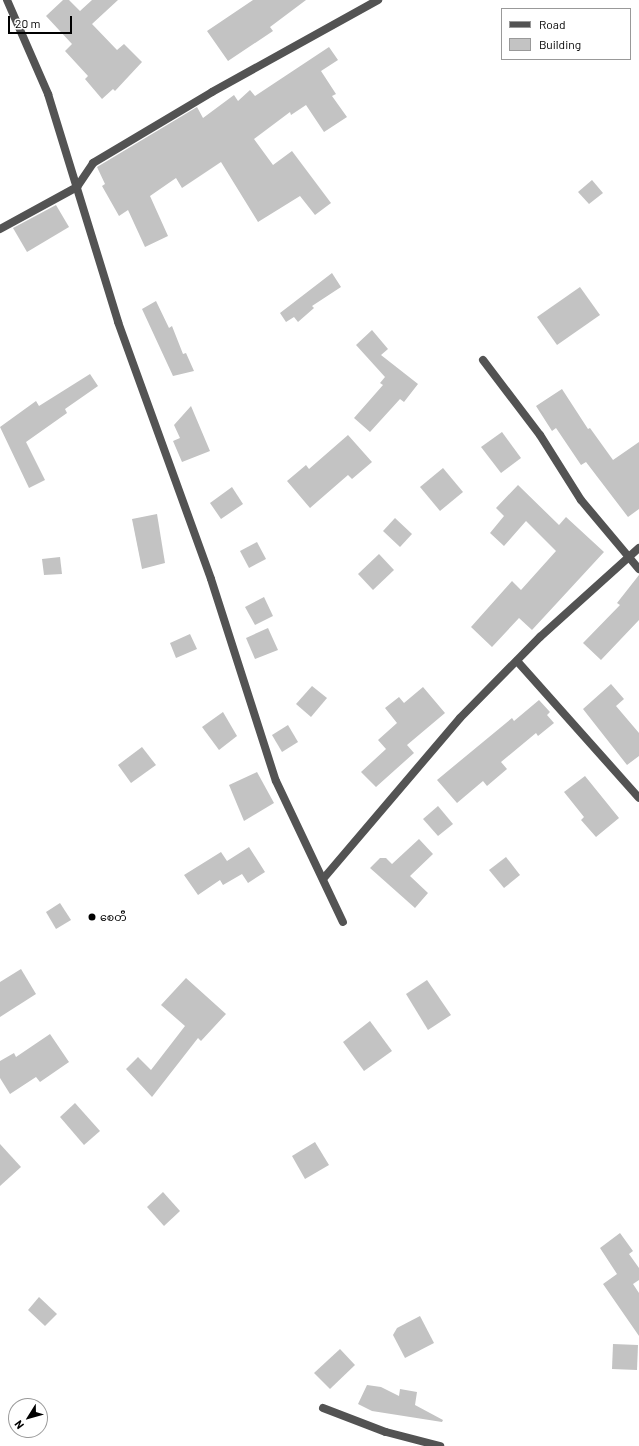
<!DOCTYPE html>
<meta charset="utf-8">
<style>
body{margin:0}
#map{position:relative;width:639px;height:1446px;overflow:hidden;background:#fff;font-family:Barlow,"Noto Sans Myanmar",sans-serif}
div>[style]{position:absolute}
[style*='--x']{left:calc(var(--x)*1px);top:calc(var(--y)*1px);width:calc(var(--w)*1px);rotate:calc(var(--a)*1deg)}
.building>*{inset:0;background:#c3c3c3}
.street>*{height:8px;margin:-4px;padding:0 4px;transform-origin:4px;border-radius:4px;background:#535353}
.dots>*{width:11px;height:11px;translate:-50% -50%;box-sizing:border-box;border:2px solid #fff;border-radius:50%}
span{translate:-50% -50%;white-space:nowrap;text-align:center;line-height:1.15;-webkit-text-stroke:3px #fff;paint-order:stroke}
.poi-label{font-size:11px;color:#000}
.left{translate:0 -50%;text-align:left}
.legend{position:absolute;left:501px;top:8px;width:130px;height:52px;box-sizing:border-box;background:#fff;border:1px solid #999;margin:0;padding:5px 7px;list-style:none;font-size:12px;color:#000}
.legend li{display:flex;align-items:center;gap:8px;height:20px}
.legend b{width:20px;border:1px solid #999}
.north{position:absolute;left:8px;top:1398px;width:40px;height:40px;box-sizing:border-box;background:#fff;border:1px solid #999;border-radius:50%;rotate:233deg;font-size:11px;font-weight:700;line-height:16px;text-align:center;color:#000}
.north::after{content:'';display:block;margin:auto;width:14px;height:18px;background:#000;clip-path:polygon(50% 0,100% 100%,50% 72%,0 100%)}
.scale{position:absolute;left:8px;top:16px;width:64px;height:18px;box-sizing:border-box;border:2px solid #000;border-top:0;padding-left:5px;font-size:12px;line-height:14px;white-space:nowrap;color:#000;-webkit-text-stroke:3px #fff;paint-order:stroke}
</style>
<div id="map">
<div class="building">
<div style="clip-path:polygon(63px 0,69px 0,80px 11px,92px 0,118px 0,92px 24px,117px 50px,124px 44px,142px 62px,115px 91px,113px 89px,102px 99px,85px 79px,88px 76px,65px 51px,72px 44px,46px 16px)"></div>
<div style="clip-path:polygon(253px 0,306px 0,270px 27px,273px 31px,228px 61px,207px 31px)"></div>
<div style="clip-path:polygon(329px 47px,338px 60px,321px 71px,336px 94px,332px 96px,347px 117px,324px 132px,306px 105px,291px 115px,290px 112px,254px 139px,273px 165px,292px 151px,331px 203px,315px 215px,300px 196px,258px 222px,221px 162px,182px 188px,176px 178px,150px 196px,168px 236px,145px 247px,128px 210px,119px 216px,102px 186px,105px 184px,97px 167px,197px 107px,203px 118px,234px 95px,238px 101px,250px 90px,255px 96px)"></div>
<div style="clip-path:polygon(592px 180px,603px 193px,589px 204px,578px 192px)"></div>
<div style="clip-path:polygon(56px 205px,69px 227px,27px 252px,13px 228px)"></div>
<div style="clip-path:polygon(332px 273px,341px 287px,312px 306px,314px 308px,298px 322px,294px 317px,286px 322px,280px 313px)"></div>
<div style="clip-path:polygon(580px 287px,600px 315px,557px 345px,537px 317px)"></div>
<div style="clip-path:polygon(156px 301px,169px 328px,172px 326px,183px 354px,186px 353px,194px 371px,173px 376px,142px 309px)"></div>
<div style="clip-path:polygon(372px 330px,388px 349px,381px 355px,418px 384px,404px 402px,400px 399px,370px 432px,354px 418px,383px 385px,380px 383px,385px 377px,356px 345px)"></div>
<div style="clip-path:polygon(90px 374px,98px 386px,65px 409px,67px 413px,26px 442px,45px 480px,29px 488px,0 427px,36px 401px,39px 406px)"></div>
<div style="clip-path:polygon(562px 389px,588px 429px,590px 428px,613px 460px,639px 442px,639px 509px,628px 517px,586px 462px,581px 465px,556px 428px,552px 431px,536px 406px)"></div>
<div style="clip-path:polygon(191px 406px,210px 451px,182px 462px,173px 441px,180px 438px,174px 425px)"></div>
<div style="clip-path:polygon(502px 432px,521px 458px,501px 473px,481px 447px)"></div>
<div style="clip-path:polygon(348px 435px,372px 462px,352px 479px,348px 475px,310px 508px,287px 481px,306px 465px,309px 469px)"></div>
<div style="clip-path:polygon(443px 468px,463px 492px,440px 511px,420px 487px)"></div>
<div style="clip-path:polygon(518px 485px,559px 525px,566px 517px,604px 552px,532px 630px,519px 618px,492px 647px,471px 627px,512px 581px,521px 590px,556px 551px,526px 521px,504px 546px,490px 533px,504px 516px,496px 508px)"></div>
<div style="clip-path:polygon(232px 487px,243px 504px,221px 519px,210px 503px)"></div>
<div style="clip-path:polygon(157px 514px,165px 563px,142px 569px,132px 519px)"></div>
<div style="clip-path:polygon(395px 518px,412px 534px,400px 547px,383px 531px)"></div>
<div style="clip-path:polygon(257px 542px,266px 559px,249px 568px,240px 551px)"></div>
<div style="clip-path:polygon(379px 554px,394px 570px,373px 590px,358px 574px)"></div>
<div style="clip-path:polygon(60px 557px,62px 574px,44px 575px,42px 559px)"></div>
<div style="clip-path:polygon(639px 575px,639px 620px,601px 660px,583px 643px,620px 605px,617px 603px)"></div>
<div style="clip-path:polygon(264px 597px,273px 616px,255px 625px,245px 607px)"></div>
<div style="clip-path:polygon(268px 628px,278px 650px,255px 659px,246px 638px)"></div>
<div style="clip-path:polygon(190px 634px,197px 649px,176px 658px,170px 643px)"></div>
<div style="clip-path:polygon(611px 684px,624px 699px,616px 706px,639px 733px,639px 756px,627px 765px,583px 709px)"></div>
<div style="clip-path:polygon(312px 686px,327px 698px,311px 717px,296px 704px)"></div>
<div style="clip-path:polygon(423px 687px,445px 713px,407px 745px,414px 753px,376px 787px,361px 772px,386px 749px,378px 740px,397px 723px,385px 708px,399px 697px,404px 703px)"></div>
<div style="clip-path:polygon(539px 700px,550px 712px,547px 715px,554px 723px,538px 736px,536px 733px,501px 762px,507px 769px,487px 786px,483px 781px,457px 803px,437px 780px,512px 718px,514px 721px)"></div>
<div style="clip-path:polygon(223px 712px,237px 736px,219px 750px,202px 727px)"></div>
<div style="clip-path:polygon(288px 725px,298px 742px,282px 752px,272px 735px)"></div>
<div style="clip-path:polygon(142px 747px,156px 765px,131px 783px,118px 765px)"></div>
<div style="clip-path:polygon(257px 772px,274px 803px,244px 821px,229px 785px)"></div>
<div style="clip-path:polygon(585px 776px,619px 818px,596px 837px,581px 820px,584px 817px,564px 792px)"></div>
<div style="clip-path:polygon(438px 806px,453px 824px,438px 836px,423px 819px)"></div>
<div style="clip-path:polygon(419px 839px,433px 854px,410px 876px,428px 893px,415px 908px,370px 868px,380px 858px,386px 858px,392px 864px)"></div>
<div style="clip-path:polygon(249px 847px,265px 872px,248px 883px,242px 874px,223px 885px,220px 880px,198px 895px,184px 875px,221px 852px,227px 861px)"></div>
<div style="clip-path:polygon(506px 857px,520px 875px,504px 888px,489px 870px)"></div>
<div style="clip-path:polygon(60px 903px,71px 920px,56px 929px,46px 912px)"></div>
<div style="clip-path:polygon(21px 969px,36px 994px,0 1017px,0 982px)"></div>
<div style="clip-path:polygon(186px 978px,226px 1014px,201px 1041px,198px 1038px,152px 1097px,126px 1069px,138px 1057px,151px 1070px,185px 1026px,161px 1005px)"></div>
<div style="clip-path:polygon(427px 980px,451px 1015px,428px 1030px,406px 994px)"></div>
<div style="clip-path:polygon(370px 1021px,392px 1051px,364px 1071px,343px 1042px)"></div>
<div style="clip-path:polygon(50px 1034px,69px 1062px,40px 1082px,36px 1077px,10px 1094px,0 1078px,0 1061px,14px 1053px,16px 1057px)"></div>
<div style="clip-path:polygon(75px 1103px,100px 1131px,84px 1145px,60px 1117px)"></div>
<div style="clip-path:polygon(315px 1142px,329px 1165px,305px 1179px,292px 1156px)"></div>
<div style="clip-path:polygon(0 1144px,21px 1167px,0 1186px)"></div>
<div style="clip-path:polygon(163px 1192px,180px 1211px,164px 1226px,147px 1207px)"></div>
<div style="clip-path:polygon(620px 1233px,633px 1251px,629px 1254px,639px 1268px,639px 1280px,633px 1284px,639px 1293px,639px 1336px,603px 1284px,617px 1274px,600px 1248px)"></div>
<div style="clip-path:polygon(39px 1297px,57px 1314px,45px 1326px,28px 1310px)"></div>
<div style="clip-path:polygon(420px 1316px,434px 1343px,405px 1358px,393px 1335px,397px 1328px)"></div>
<div style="clip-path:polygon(613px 1344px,638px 1345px,637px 1370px,612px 1369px)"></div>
<div style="clip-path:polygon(340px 1349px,355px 1365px,330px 1389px,314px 1373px)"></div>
<div style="clip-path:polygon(367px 1385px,381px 1387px,399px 1396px,400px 1389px,417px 1392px,415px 1405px,443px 1420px,442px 1422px,372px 1411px,358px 1404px)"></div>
</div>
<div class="street">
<div style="--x:7;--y:0;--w:103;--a:66.4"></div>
<div style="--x:48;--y:94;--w:239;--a:72.9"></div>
<div style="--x:118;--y:322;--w:273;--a:70.1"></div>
<div style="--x:211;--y:579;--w:212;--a:72.2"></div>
<div style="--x:276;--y:781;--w:156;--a:64.6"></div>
<div style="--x:0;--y:229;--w:88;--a:-28.6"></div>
<div style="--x:77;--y:187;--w:29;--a:-56"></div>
<div style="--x:93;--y:163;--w:139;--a:-30.8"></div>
<div style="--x:212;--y:92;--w:190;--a:-29"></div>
<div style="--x:483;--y:360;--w:94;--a:52.8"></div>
<div style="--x:540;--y:435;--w:77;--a:57.8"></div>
<div style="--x:581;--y:500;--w:90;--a:50"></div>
<div style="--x:517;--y:661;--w:183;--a:48.3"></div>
<div style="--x:323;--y:879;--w:211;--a:-49.6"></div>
<div style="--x:460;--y:718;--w:114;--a:-45.4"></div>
<div style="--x:540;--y:637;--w:133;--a:-42"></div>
<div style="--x:323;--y:1408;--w:67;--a:20.9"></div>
<div style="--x:386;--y:1432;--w:56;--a:14.5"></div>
</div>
<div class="dots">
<div style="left:92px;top:917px;background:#000"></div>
</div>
<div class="poi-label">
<span class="left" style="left:100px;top:917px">စေတီ</span>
</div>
<ul class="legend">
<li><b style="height:5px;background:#535353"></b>Road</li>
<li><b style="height:11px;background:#c3c3c3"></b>Building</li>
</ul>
<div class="north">N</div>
<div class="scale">20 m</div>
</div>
